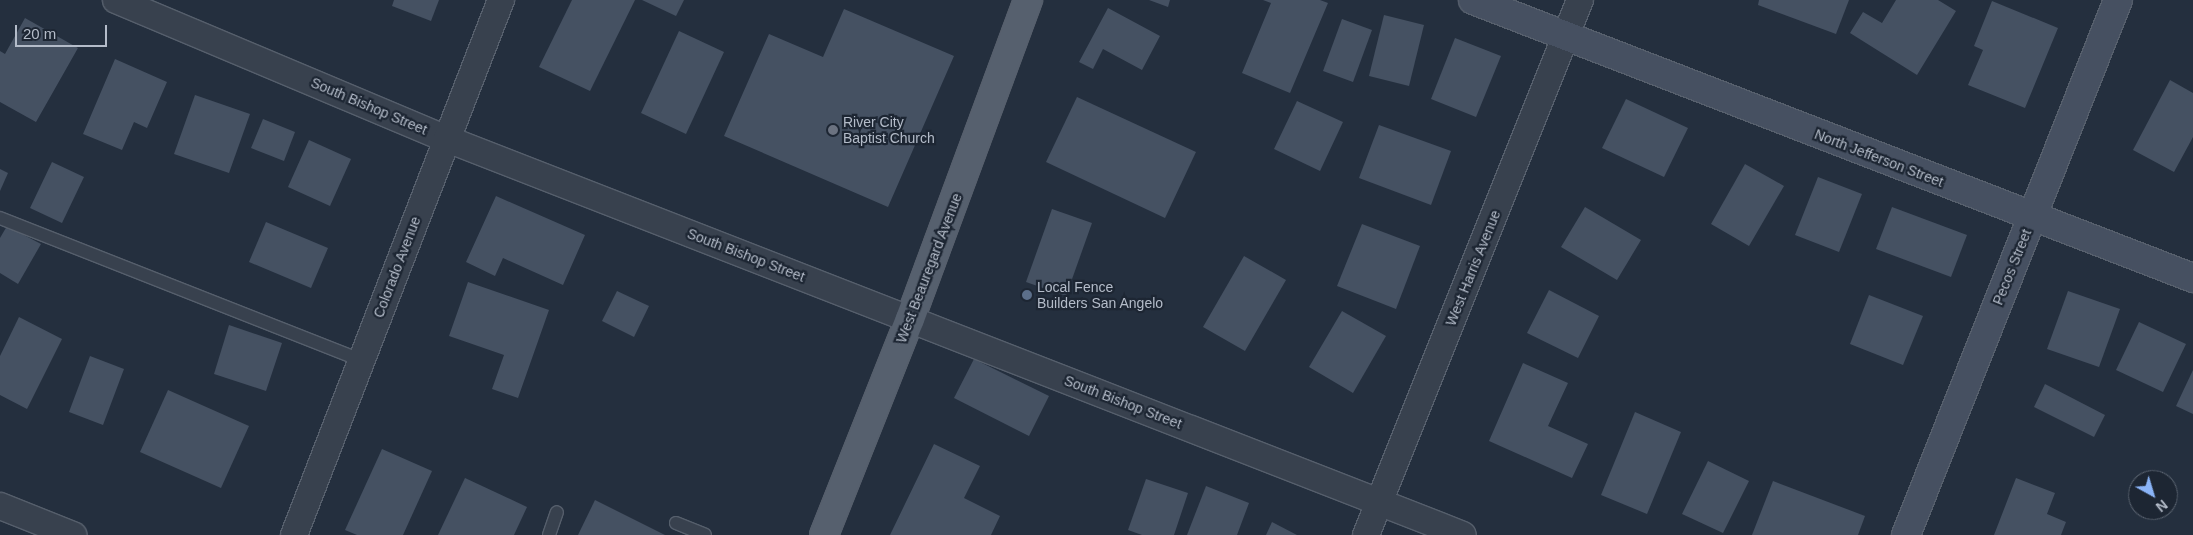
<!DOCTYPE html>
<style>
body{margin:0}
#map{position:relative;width:2193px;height:535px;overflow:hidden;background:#242f3e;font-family:Arial,sans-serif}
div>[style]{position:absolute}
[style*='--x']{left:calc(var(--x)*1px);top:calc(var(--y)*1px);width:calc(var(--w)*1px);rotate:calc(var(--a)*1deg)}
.building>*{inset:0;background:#455162}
.roads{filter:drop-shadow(1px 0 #565f6c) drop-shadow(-1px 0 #565f6c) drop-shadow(0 1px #565f6c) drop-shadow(0 -1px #565f6c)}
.lane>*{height:12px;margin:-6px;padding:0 6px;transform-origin:6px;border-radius:6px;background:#38414e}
.street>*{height:26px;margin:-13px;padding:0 13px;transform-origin:13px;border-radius:13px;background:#38414e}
.secondary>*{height:28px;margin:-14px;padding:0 14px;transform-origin:14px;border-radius:14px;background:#465061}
.primary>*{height:28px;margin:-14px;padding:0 14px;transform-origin:14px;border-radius:14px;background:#56606e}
.dots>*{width:14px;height:14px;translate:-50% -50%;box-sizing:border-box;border:2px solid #1d2633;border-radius:50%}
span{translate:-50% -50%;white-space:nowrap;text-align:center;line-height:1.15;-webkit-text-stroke:4.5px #1d2633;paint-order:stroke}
.street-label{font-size:14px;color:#b4bcc9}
.poi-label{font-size:14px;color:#b4bcc9}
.left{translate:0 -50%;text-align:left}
.north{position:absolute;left:2128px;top:470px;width:50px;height:50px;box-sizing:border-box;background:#1d2633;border:1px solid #59626f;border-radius:50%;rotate:141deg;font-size:14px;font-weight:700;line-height:20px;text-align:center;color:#b4bcc9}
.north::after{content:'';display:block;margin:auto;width:18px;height:22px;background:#8ab4f8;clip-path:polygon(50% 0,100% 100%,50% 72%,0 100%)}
.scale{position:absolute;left:15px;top:25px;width:92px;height:22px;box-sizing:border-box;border:2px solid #b4bcc9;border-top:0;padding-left:6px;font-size:15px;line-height:18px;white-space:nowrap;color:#b4bcc9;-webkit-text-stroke:4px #1d2633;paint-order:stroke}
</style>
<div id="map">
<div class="building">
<div style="clip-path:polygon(394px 0,439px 0,431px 21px,392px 6px)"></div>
<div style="clip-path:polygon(572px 0,635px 0,590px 91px,539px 67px)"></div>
<div style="clip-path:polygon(642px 0,684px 0,676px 16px)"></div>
<div style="clip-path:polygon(1149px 0,1170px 0,1168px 7px)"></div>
<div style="clip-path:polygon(1263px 0,1320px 0,1328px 3px,1290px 93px,1242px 73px,1271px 3px)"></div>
<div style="clip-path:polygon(1759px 0,1849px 0,1836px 34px,1758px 5px)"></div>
<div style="clip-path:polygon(1896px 0,1938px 0,1956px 11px,1917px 75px,1850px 33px,1863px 12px,1882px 23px)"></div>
<div style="clip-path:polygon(1992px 1px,2058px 28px,2025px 108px,1968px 85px,1983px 50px,1974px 46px)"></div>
<div style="clip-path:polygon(1108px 8px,1160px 36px,1142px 70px,1103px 49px,1093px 69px,1079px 62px)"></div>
<div style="clip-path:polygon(844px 9px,954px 56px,888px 207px,724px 136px,769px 34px,823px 57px)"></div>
<div style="clip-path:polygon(1384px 15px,1424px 25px,1409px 86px,1369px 76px)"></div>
<div style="clip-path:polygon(25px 18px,78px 48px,36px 122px,0 102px,0 51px,5px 54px)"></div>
<div style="clip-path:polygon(1342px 19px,1372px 30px,1353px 82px,1323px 71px)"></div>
<div style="clip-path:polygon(679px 31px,724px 52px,686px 134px,641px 113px)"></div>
<div style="clip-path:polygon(1455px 38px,1501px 56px,1476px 117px,1431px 99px)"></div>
<div style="clip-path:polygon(115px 59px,167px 82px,147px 128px,134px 122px,122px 150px,83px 134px)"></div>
<div style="clip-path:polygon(2170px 80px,2193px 93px,2193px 137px,2174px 172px,2133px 150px)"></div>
<div style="clip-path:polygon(195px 95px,250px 114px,229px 173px,174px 154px)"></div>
<div style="clip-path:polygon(1077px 97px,1196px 152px,1165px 218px,1046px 162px)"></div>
<div style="clip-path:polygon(1626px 99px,1688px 128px,1664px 177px,1602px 148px)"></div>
<div style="clip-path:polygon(1297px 101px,1343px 122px,1320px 171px,1274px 149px)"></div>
<div style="clip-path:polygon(263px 119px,295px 132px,284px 161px,251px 148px)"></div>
<div style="clip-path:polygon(1379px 125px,1451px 151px,1431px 205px,1359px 178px)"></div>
<div style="clip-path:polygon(309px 140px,351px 159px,330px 206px,288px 187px)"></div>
<div style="clip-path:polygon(52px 162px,84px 177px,62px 223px,30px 208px)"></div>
<div style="clip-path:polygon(1745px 164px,1784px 186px,1749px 246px,1711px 224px)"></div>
<div style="clip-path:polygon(0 169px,8px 173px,0 191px)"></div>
<div style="clip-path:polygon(1818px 177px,1862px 194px,1839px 252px,1795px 235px)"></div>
<div style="clip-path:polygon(496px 196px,585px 235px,563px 285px,503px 258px,495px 276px,466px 262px)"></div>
<div style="clip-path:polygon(1585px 207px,1641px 240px,1617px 280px,1561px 247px)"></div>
<div style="clip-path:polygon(1892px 207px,1967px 235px,1951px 277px,1876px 249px)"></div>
<div style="clip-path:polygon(1052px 209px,1092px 223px,1066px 296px,1026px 282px)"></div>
<div style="clip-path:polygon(266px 222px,328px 248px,311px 288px,249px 262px)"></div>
<div style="clip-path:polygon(1362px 224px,1420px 246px,1396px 309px,1337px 286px)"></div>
<div style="clip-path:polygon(7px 226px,41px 244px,18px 284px,0 273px,0 238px)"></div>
<div style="clip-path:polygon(1244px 256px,1286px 280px,1245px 351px,1203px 327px)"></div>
<div style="clip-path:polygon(468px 282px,549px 310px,518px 398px,492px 389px,504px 355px,449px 336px)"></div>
<div style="clip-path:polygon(1549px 290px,1599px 316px,1578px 358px,1527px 333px)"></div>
<div style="clip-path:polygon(617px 291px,649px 306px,634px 337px,602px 321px)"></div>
<div style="clip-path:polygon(2068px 291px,2120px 309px,2099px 367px,2047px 349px)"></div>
<div style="clip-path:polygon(1869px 295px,1923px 316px,1903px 365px,1850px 344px)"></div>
<div style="clip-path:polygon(1342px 311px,1386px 336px,1353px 393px,1309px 367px)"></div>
<div style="clip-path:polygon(19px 317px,62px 339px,27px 409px,0 395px,0 356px)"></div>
<div style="clip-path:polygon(2139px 322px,2186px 344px,2163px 392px,2116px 370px)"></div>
<div style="clip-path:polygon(229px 325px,282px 343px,266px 391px,214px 374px)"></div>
<div style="clip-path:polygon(90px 356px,124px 369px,103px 425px,69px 412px)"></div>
<div style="clip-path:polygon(974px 359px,1049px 396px,1029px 436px,954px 398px)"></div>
<div style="clip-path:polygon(1523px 363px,1568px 383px,1548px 426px,1588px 444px,1572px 478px,1489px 441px)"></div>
<div style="clip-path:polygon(2193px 370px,2193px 414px,2176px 406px)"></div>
<div style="clip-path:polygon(2045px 384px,2105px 415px,2094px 437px,2034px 407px)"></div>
<div style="clip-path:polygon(168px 390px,249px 426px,221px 488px,140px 452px)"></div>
<div style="clip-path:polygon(1635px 412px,1681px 432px,1647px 514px,1601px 495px)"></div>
<div style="clip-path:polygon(934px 444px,980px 466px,964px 498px,1000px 516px,991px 535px,890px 535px)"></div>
<div style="clip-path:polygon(382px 449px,432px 471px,403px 535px,357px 535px,345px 530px)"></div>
<div style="clip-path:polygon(1708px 461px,1749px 481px,1723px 533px,1682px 514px)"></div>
<div style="clip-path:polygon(465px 478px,527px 507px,514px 535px,438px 535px)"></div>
<div style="clip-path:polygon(2016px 478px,2055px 493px,2047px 514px,2066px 522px,2061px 535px,1994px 535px)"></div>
<div style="clip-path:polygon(1146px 479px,1188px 493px,1174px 535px,1142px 535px,1128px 530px)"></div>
<div style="clip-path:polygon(1773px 481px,1865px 516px,1858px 535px,1752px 535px)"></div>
<div style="clip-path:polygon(1206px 486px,1249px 503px,1237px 535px,1187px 535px)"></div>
<div style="clip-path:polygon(595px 500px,665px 535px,578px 535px)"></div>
<div style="clip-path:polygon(1272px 522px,1297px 535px,1266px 535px)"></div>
</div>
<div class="roads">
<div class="lane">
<div style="--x:0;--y:218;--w:388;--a:21.5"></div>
<div style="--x:676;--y:523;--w:31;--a:22"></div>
<div style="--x:549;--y:535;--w:24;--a:-71"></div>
</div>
<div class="street">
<div style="--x:116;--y:0;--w:359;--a:22.8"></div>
<div style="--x:447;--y:139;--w:1090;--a:21.29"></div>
<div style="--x:0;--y:506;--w:79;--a:21.7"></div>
<div style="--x:294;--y:535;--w:574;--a:-68.85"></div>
<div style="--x:1366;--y:535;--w:576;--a:-68.2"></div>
</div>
<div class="secondary">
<div style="--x:1473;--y:0;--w:772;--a:21.11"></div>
<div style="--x:1906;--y:535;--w:575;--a:-68.38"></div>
</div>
<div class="primary">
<div style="--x:824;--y:535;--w:232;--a:-68.3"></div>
<div style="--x:910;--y:319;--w:340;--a:-69.7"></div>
</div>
</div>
<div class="dots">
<div style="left:833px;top:130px;background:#6b7280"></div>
<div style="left:1027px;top:295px;background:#5c6f8a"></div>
</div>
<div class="street-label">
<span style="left:369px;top:106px;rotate:23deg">South Bishop Street</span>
<span style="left:1879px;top:158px;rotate:21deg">North Jefferson Street</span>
<span style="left:746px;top:255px;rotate:21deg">South Bishop Street</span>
<span style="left:397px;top:267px;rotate:-69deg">Colorado Avenue</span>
<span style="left:2012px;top:267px;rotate:-68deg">Pecos Street</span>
<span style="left:929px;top:268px;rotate:-69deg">West Beauregard Avenue</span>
<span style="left:1473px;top:268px;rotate:-68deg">West Harris Avenue</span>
<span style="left:1123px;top:402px;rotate:21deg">South Bishop Street</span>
</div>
<div class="poi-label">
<span class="left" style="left:843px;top:130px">River City<br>Baptist Church</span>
<span class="left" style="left:1037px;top:295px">Local Fence<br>Builders San Angelo</span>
</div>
<div class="north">N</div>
<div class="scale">20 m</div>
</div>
